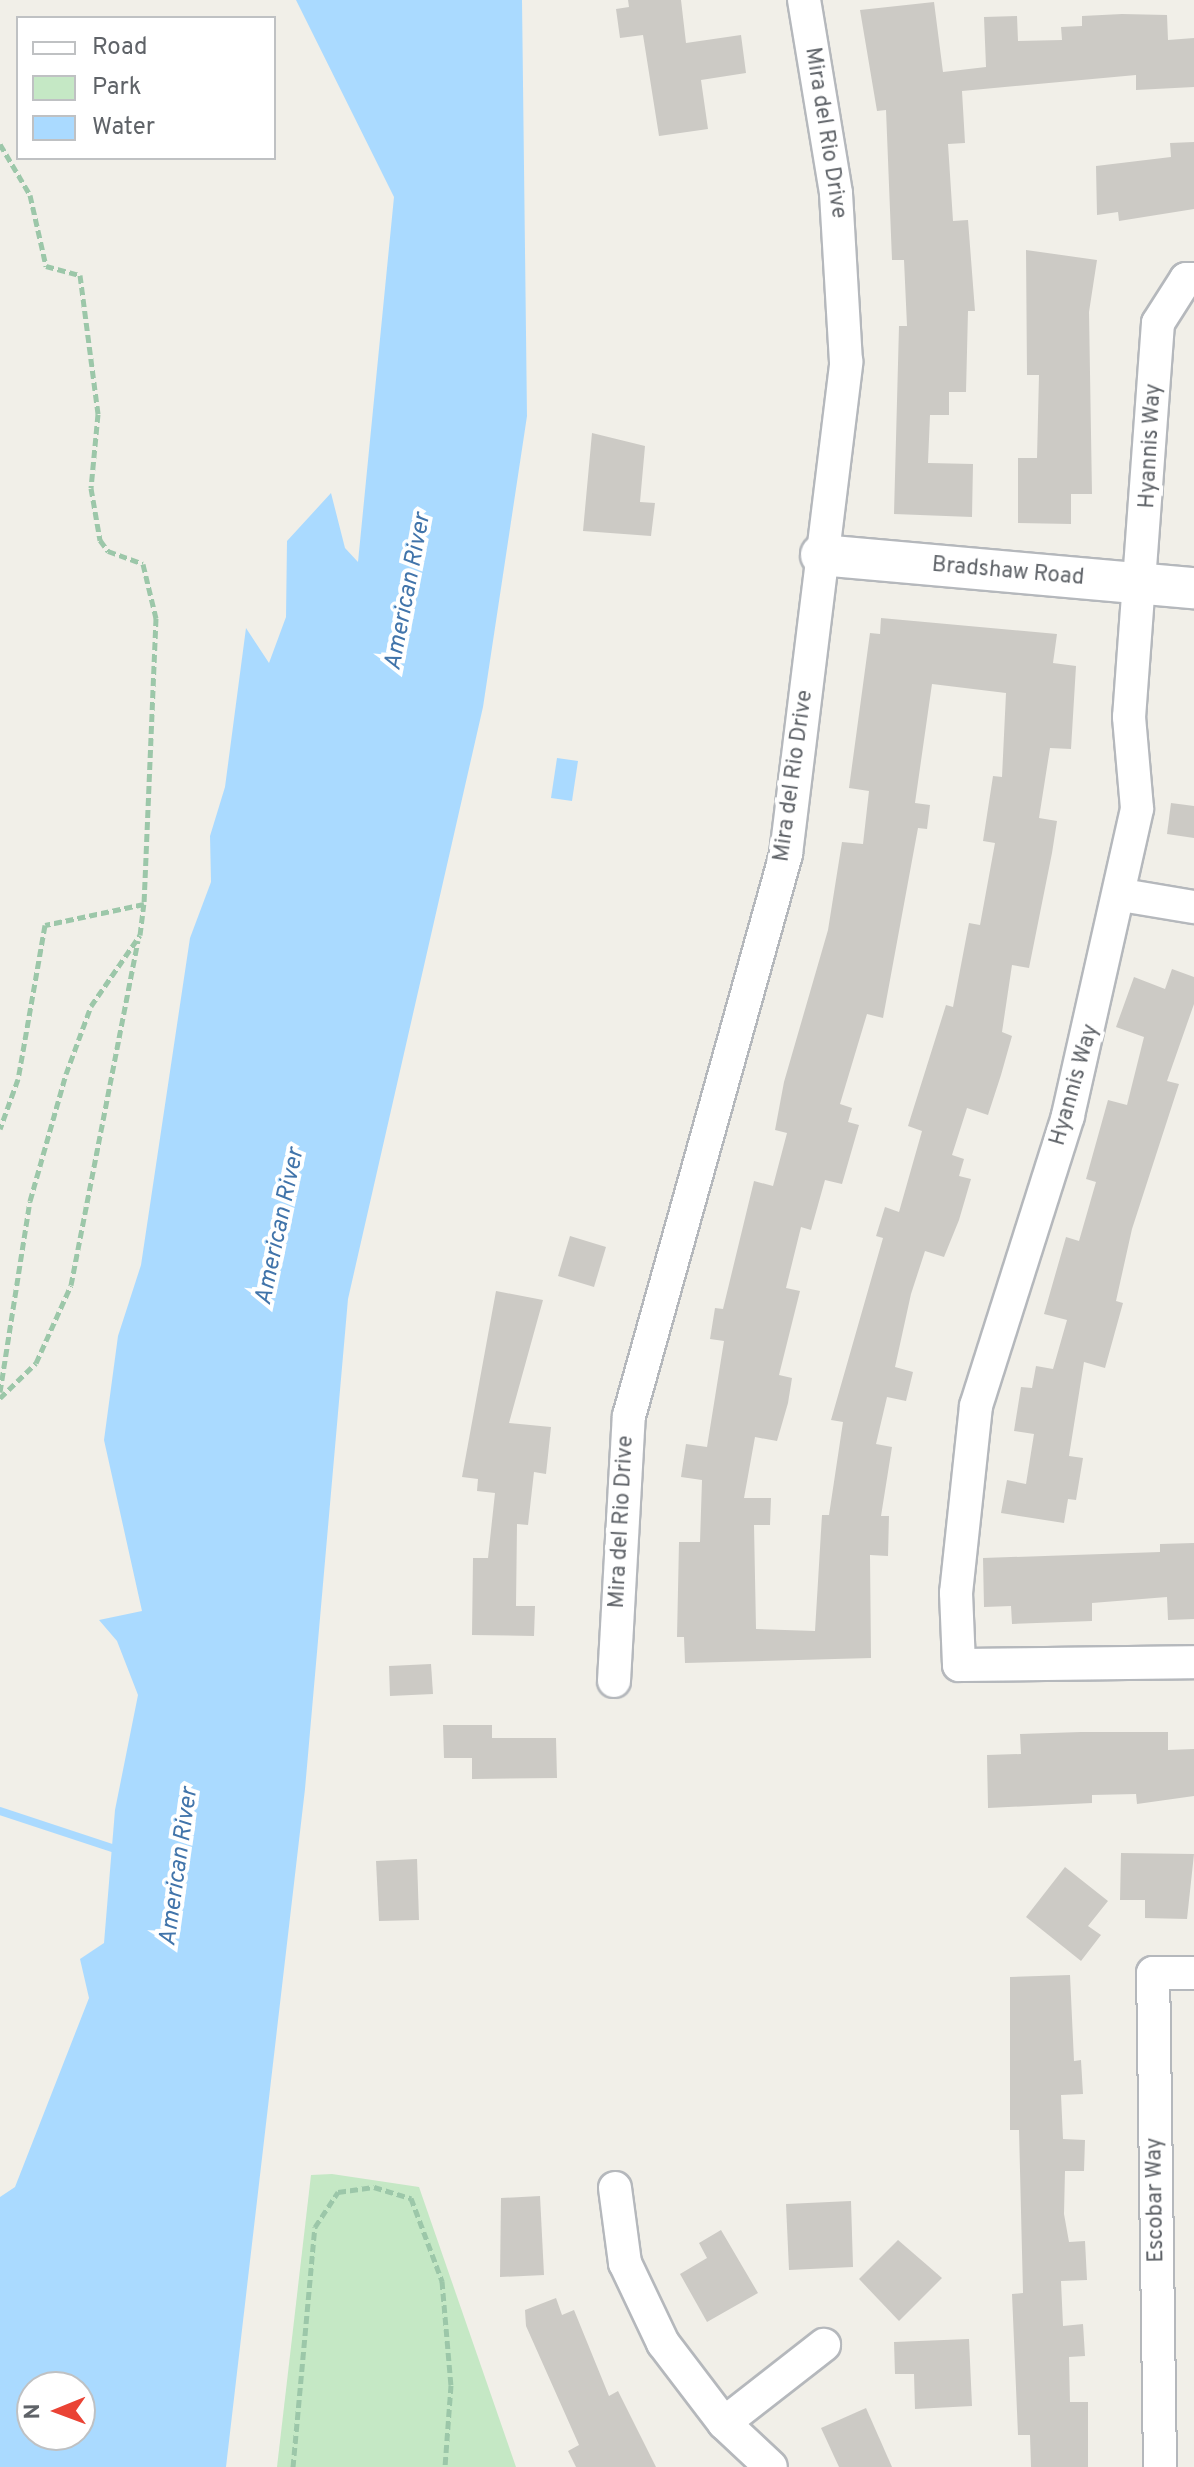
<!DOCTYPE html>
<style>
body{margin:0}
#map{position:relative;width:1194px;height:2467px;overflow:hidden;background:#f1efe8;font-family:Overpass,sans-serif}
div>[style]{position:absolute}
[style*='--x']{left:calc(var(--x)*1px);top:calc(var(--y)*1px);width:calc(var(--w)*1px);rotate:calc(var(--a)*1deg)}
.green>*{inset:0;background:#c5e8c5}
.water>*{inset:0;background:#aadaff}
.stream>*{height:8px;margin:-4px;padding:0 4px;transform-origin:4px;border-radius:4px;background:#aadaff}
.building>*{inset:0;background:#cccac5}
.path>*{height:5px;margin-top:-2.5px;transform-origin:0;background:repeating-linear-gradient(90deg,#9cc7a9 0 8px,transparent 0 12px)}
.roads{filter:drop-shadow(2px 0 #b5b8bc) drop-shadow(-2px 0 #b5b8bc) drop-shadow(0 2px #b5b8bc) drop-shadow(0 -2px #b5b8bc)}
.minor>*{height:32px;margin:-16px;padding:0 16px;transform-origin:16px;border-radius:16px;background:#fff}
.tertiary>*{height:40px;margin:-20px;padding:0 20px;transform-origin:20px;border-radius:20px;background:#fff}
span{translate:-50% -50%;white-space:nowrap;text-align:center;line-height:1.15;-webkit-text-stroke:8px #fff;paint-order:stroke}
.street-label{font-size:22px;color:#5f6368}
.water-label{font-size:24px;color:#4174aa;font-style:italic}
.legend{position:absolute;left:16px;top:16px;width:260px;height:144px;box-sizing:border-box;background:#fff;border:2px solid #bfc1c3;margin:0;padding:10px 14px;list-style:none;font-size:24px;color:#5f6368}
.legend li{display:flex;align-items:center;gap:16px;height:40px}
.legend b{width:40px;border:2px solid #bfc1c3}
.north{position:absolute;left:16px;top:2371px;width:80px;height:80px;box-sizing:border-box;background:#fff;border:2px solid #bfc1c3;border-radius:50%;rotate:269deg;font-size:22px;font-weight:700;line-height:32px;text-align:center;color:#5f6368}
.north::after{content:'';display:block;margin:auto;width:28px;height:36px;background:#ea4335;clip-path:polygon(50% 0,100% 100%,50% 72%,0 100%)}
</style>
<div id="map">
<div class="green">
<div style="clip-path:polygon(332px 2174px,419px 2187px,516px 2467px,277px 2467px,311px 2175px)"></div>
</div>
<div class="water">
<div style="clip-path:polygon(evenodd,296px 0,522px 0,527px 416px,483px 707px,348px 1299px,305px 1789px,226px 2467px,0 2467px,0 2197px,15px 2187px,89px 1998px,80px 1959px,104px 1943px,115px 1810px,138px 1695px,117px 1641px,99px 1620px,142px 1611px,104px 1440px,118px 1336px,141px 1265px,190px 938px,211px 882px,210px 836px,225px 787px,246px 628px,269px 663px,286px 617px,287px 541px,331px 493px,345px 548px,358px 562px,394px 197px,296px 0,32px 2387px,80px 2387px,80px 2435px,32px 2435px,32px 2387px)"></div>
<div style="clip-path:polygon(557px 758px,578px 761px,572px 801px,551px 798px)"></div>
</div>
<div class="stream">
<div style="--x:0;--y:1811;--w:118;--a:18.3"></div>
</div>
<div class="building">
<div style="clip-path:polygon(628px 0,681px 0,686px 43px,741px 35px,746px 73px,701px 80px,708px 129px,659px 136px,643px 35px,620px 38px,616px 9px,629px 7px)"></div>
<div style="clip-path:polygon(934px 2px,943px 72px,986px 67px,984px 17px,1017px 16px,1018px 41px,1062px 40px,1061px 27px,1082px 26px,1082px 16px,1122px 14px,1167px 15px,1168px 40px,1194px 38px,1194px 87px,1136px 90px,1136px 75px,962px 91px,965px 143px,948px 144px,953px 221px,968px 220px,975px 311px,968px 311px,966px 392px,949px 392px,949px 415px,930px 415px,928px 463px,973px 464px,972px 517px,894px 514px,899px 326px,907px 326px,904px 260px,892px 260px,886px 110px,877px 111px,860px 10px)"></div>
<div style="clip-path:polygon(1194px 142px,1194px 209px,1119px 221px,1118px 212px,1097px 215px,1096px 166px,1171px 157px,1170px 143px)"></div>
<div style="clip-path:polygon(1026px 250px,1097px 260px,1089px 312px,1092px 494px,1071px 494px,1071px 524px,1018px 523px,1018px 458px,1037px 458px,1039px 375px,1027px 375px)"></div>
<div style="clip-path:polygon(592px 433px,645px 446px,640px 502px,655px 503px,651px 536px,583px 531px)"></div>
<div style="clip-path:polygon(evenodd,881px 618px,1057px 634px,1053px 663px,1076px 666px,1071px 749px,1050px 748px,1039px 818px,1057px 821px,1052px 853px,1029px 968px,1012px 965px,1002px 1032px,1012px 1036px,1001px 1075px,988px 1115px,967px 1108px,952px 1155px,964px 1159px,959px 1176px,971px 1179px,959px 1220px,944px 1257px,925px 1251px,911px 1294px,895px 1367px,913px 1372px,906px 1401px,887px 1397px,876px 1444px,892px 1447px,881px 1516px,889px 1516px,888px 1556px,870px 1555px,871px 1658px,685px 1663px,684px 1637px,677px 1637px,679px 1542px,700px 1542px,702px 1480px,681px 1477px,686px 1444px,707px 1447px,724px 1341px,710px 1339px,715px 1308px,723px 1309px,754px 1181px,773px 1186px,787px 1133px,775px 1130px,784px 1082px,828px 930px,842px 842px,863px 844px,869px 791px,849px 788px,870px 633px,880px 634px,881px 618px,932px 684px,1006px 693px,1002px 777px,993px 776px,983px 841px,995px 843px,980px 925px,969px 923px,953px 1007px,946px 1005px,908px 1126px,922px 1131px,899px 1212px,885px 1207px,876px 1236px,883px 1238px,831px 1420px,843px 1422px,829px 1515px,822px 1515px,815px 1631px,756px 1629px,754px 1525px,770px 1525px,771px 1498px,744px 1498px,755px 1437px,777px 1441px,788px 1403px,792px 1378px,779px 1375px,800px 1291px,786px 1288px,801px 1227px,811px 1230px,825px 1180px,842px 1184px,859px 1125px,848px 1122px,852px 1108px,840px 1104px,867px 1014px,883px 1018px,918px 828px,927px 829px,930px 805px,915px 803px,932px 684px)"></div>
<div style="clip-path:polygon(1171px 803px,1194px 806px,1194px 838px,1167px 834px)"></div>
<div style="clip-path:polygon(1172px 969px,1194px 977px,1194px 1004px,1167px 1081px,1179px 1084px,1132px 1229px,1116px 1301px,1123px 1303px,1105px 1368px,1084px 1362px,1069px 1456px,1083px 1458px,1076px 1500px,1068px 1499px,1064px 1523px,1001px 1513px,1007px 1480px,1026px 1484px,1034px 1434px,1014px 1431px,1021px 1387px,1032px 1388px,1036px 1366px,1053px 1369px,1067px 1320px,1044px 1314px,1066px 1237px,1079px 1241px,1096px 1182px,1086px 1179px,1108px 1100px,1127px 1105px,1144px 1037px,1116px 1027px,1134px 977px,1165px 989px)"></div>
<div style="clip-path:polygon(570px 1236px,606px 1247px,594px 1287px,558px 1276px)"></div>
<div style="clip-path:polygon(496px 1291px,543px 1300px,509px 1423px,551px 1427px,546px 1474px,534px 1472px,528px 1525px,517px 1524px,516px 1606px,535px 1606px,534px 1636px,472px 1635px,473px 1558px,488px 1558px,495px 1493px,477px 1491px,478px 1479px,462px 1477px)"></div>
<div style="clip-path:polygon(1194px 1543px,1194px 1619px,1168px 1620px,1167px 1597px,1092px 1603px,1092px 1621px,1012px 1624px,1011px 1606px,984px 1607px,983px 1558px,1160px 1552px,1160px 1544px)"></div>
<div style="clip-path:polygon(431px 1664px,433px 1694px,390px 1696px,389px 1666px)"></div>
<div style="clip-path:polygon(443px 1725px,492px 1725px,492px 1738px,556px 1738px,557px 1778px,472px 1779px,472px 1758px,444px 1758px)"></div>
<div style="clip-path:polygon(1081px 1732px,1168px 1732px,1168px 1750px,1194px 1749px,1194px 1796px,1137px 1804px,1136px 1794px,1092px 1795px,1092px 1803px,988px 1808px,987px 1755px,1021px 1754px,1020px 1734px)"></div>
<div style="clip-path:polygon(1121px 1853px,1194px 1854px,1187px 1919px,1145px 1918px,1145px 1900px,1120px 1900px)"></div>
<div style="clip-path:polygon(417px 1859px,419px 1920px,379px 1921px,376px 1861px)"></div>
<div style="clip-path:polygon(1065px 1867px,1108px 1901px,1088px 1926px,1101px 1935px,1081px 1961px,1026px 1917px)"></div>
<div style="clip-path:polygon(1070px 1975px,1074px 2061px,1081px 2060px,1083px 2094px,1061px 2095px,1063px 2139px,1085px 2140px,1084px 2171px,1065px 2171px,1064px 2214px,1069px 2242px,1085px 2241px,1087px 2280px,1061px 2281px,1063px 2326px,1083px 2324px,1085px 2356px,1069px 2357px,1070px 2402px,1088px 2402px,1088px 2467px,1031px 2467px,1030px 2435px,1018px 2435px,1012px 2294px,1023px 2293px,1019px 2130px,1010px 2130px,1010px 1977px)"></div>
<div style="clip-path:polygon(540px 2196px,544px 2275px,500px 2277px,501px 2198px)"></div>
<div style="clip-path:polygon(851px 2201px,853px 2267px,789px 2270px,786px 2204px)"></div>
<div style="clip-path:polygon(721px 2230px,758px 2293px,707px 2322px,680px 2274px,707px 2258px,699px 2243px)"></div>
<div style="clip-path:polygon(898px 2240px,942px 2278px,899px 2321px,859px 2279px)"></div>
<div style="clip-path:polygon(556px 2298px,562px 2315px,574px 2310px,609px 2396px,618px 2391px,656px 2467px,576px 2467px,568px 2451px,579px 2445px,526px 2326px,525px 2310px)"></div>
<div style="clip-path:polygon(969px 2339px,972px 2406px,915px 2409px,914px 2374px,895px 2374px,894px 2342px)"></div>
<div style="clip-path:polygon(866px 2408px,892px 2467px,839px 2467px,821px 2428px)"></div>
</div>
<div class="path">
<div style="--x:0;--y:144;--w:59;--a:59.5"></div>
<div style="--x:30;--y:195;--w:73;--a:77.3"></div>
<div style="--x:46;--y:266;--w:35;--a:15"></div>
<div style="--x:80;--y:275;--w:140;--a:82.6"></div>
<div style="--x:98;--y:414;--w:74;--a:95.4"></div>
<div style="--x:91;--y:488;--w:53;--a:80.2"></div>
<div style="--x:100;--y:540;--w:14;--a:54"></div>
<div style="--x:108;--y:551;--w:37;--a:20"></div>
<div style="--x:143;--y:564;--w:56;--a:76.5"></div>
<div style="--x:156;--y:618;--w:286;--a:92.4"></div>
<div style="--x:144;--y:904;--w:101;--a:168"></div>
<div style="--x:45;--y:925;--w:156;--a:99.9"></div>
<div style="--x:18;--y:1079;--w:53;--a:109.8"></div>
<div style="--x:0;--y:1392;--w:193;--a:-81.1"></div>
<div style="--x:30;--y:1201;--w:132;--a:-74.2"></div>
<div style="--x:66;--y:1074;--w:72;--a:-69.8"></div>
<div style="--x:91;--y:1006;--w:86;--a:-55.4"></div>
<div style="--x:140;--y:935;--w:31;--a:-83"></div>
<div style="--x:0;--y:1398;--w:50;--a:-44.2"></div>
<div style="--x:36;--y:1363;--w:85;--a:-65.8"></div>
<div style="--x:71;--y:1285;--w:351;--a:-79"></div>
<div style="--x:293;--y:2467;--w:241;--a:-84.8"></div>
<div style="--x:315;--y:2227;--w:42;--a:-56.7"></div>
<div style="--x:338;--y:2192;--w:36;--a:-8"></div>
<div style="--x:374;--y:2187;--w:39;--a:17"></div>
<div style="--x:411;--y:2198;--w:89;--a:69.5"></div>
<div style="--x:442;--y:2281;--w:104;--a:85.1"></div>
<div style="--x:451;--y:2385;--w:82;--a:94.2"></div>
</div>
<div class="roads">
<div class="minor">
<div style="--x:1194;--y:279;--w:8;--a:180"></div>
<div style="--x:1186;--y:279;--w:52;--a:122.5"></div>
<div style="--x:1158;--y:323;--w:395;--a:94.2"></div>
<div style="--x:1129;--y:717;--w:92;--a:85"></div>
<div style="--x:1137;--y:809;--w:315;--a:102.7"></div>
<div style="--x:1068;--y:1116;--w:304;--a:107.6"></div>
<div style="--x:976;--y:1406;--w:188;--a:96.1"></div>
<div style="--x:956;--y:1593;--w:72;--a:87.6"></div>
<div style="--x:959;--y:1665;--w:235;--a:-0.7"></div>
<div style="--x:1122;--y:895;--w:73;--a:9.5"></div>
<div style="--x:614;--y:1681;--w:265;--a:-86.8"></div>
<div style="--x:629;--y:1416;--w:584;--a:-74.39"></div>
<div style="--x:786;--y:854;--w:496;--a:-83"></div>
<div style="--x:846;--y:362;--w:169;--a:-93.4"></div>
<div style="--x:836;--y:193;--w:196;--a:-99.4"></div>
<div style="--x:615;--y:2188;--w:76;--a:82.4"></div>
<div style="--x:625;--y:2263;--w:89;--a:64.6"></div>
<div style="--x:663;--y:2343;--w:101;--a:52.7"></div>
<div style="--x:724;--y:2423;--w:64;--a:43.1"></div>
<div style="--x:724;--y:2423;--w:127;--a:-38"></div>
<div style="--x:1160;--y:2467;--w:494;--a:-90.8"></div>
<div style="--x:1153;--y:1973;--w:41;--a:0"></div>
</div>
<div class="tertiary">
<div style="--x:821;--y:555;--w:374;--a:5.1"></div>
</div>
</div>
<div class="street-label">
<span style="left:825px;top:133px;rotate:81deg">Mira del Rio Drive</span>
<span style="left:1151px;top:446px;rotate:-87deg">Hyannis Way</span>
<span style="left:1008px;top:572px;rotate:5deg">Bradshaw Road</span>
<span style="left:794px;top:776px;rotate:-82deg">Mira del Rio Drive</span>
<span style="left:1075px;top:1085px;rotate:-74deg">Hyannis Way</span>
<span style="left:622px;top:1522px;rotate:-87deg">Mira del Rio Drive</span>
<span style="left:1156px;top:2200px;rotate:-91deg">Escobar Way</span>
</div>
<div class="water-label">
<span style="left:409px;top:592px;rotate:-79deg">American River</span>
<span style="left:281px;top:1227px;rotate:-78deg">American River</span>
<span style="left:180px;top:1867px;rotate:-82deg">American River</span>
</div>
<ul class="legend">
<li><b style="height:10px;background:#fff"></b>Road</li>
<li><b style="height:22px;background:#c5e8c5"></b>Park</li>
<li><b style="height:22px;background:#aadaff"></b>Water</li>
</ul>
<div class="north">N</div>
</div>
